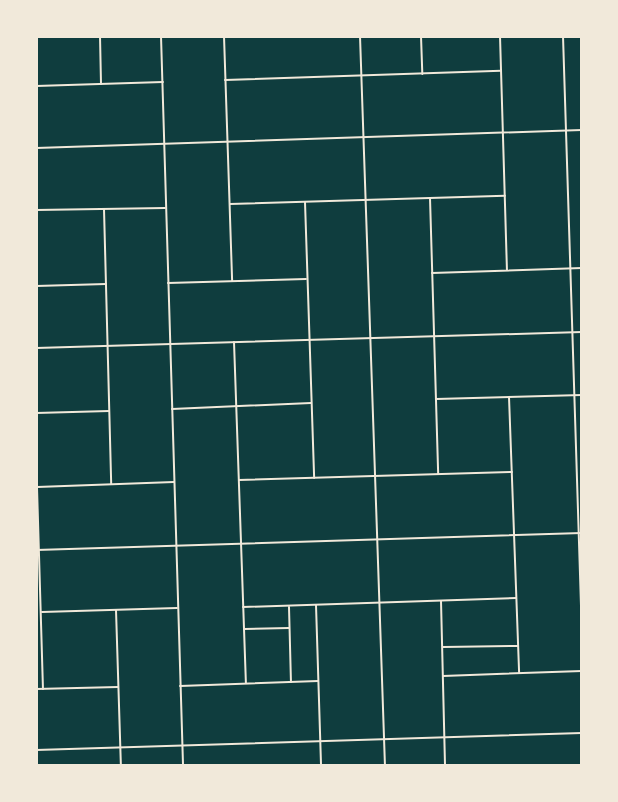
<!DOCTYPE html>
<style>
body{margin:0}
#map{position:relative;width:618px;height:802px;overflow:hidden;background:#0f3d3e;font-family:Arial,sans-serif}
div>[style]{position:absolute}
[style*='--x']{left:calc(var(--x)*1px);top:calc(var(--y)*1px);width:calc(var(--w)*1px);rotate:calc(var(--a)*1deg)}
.minor>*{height:2px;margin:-1px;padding:0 1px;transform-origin:1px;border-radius:1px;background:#f1e9da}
span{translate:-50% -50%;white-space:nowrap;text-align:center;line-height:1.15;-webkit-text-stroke:4.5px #f1e9da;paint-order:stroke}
.frame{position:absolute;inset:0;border:38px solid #f1e9da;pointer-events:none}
</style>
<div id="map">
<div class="minor">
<div style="--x:100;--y:36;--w:48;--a:88.8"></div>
<div style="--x:161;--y:36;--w:730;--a:88.27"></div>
<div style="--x:224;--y:36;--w:245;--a:88.1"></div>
<div style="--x:360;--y:36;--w:730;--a:88.04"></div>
<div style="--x:421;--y:36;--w:38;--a:88"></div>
<div style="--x:500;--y:36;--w:234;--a:88.3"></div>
<div style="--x:563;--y:36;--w:601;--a:88.19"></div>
<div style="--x:225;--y:80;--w:276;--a:-1.9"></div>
<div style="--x:36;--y:86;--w:127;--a:-1.8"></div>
<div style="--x:36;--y:148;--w:546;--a:-1.89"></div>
<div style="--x:430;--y:198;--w:276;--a:88.3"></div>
<div style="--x:305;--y:202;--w:276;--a:88.1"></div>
<div style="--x:230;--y:204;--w:275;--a:-1.7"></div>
<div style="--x:104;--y:209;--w:275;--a:88.5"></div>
<div style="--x:36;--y:210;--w:129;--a:-0.9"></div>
<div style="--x:432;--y:273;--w:150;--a:-1.9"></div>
<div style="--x:168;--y:283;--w:138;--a:-1.7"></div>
<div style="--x:36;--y:286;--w:70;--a:-1.6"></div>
<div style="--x:234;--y:342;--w:341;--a:88"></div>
<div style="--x:36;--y:348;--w:546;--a:-1.68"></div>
<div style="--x:509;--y:397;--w:276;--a:87.9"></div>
<div style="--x:436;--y:399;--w:146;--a:-1.6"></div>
<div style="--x:172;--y:409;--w:139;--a:-2.5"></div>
<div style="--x:36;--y:413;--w:73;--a:-1.6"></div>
<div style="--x:36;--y:454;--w:235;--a:88.3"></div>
<div style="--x:239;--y:480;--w:273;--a:-1.7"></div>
<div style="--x:37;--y:487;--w:137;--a:-2.1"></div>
<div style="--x:36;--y:550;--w:546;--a:-1.78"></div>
<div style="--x:441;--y:601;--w:165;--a:88.6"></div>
<div style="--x:316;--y:605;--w:161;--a:88.2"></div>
<div style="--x:243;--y:607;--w:273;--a:-1.9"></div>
<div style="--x:289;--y:607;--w:75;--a:88.5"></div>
<div style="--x:116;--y:610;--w:156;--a:88.2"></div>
<div style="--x:42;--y:612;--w:135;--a:-1.7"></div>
<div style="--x:244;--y:629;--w:45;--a:-1.3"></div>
<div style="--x:443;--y:647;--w:75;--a:-0.8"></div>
<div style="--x:443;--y:676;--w:139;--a:-2.1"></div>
<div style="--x:180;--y:686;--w:138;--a:-2.1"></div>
<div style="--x:36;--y:689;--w:82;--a:-1.4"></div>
<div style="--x:36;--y:750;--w:546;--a:-1.78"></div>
</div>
<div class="frame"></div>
</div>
